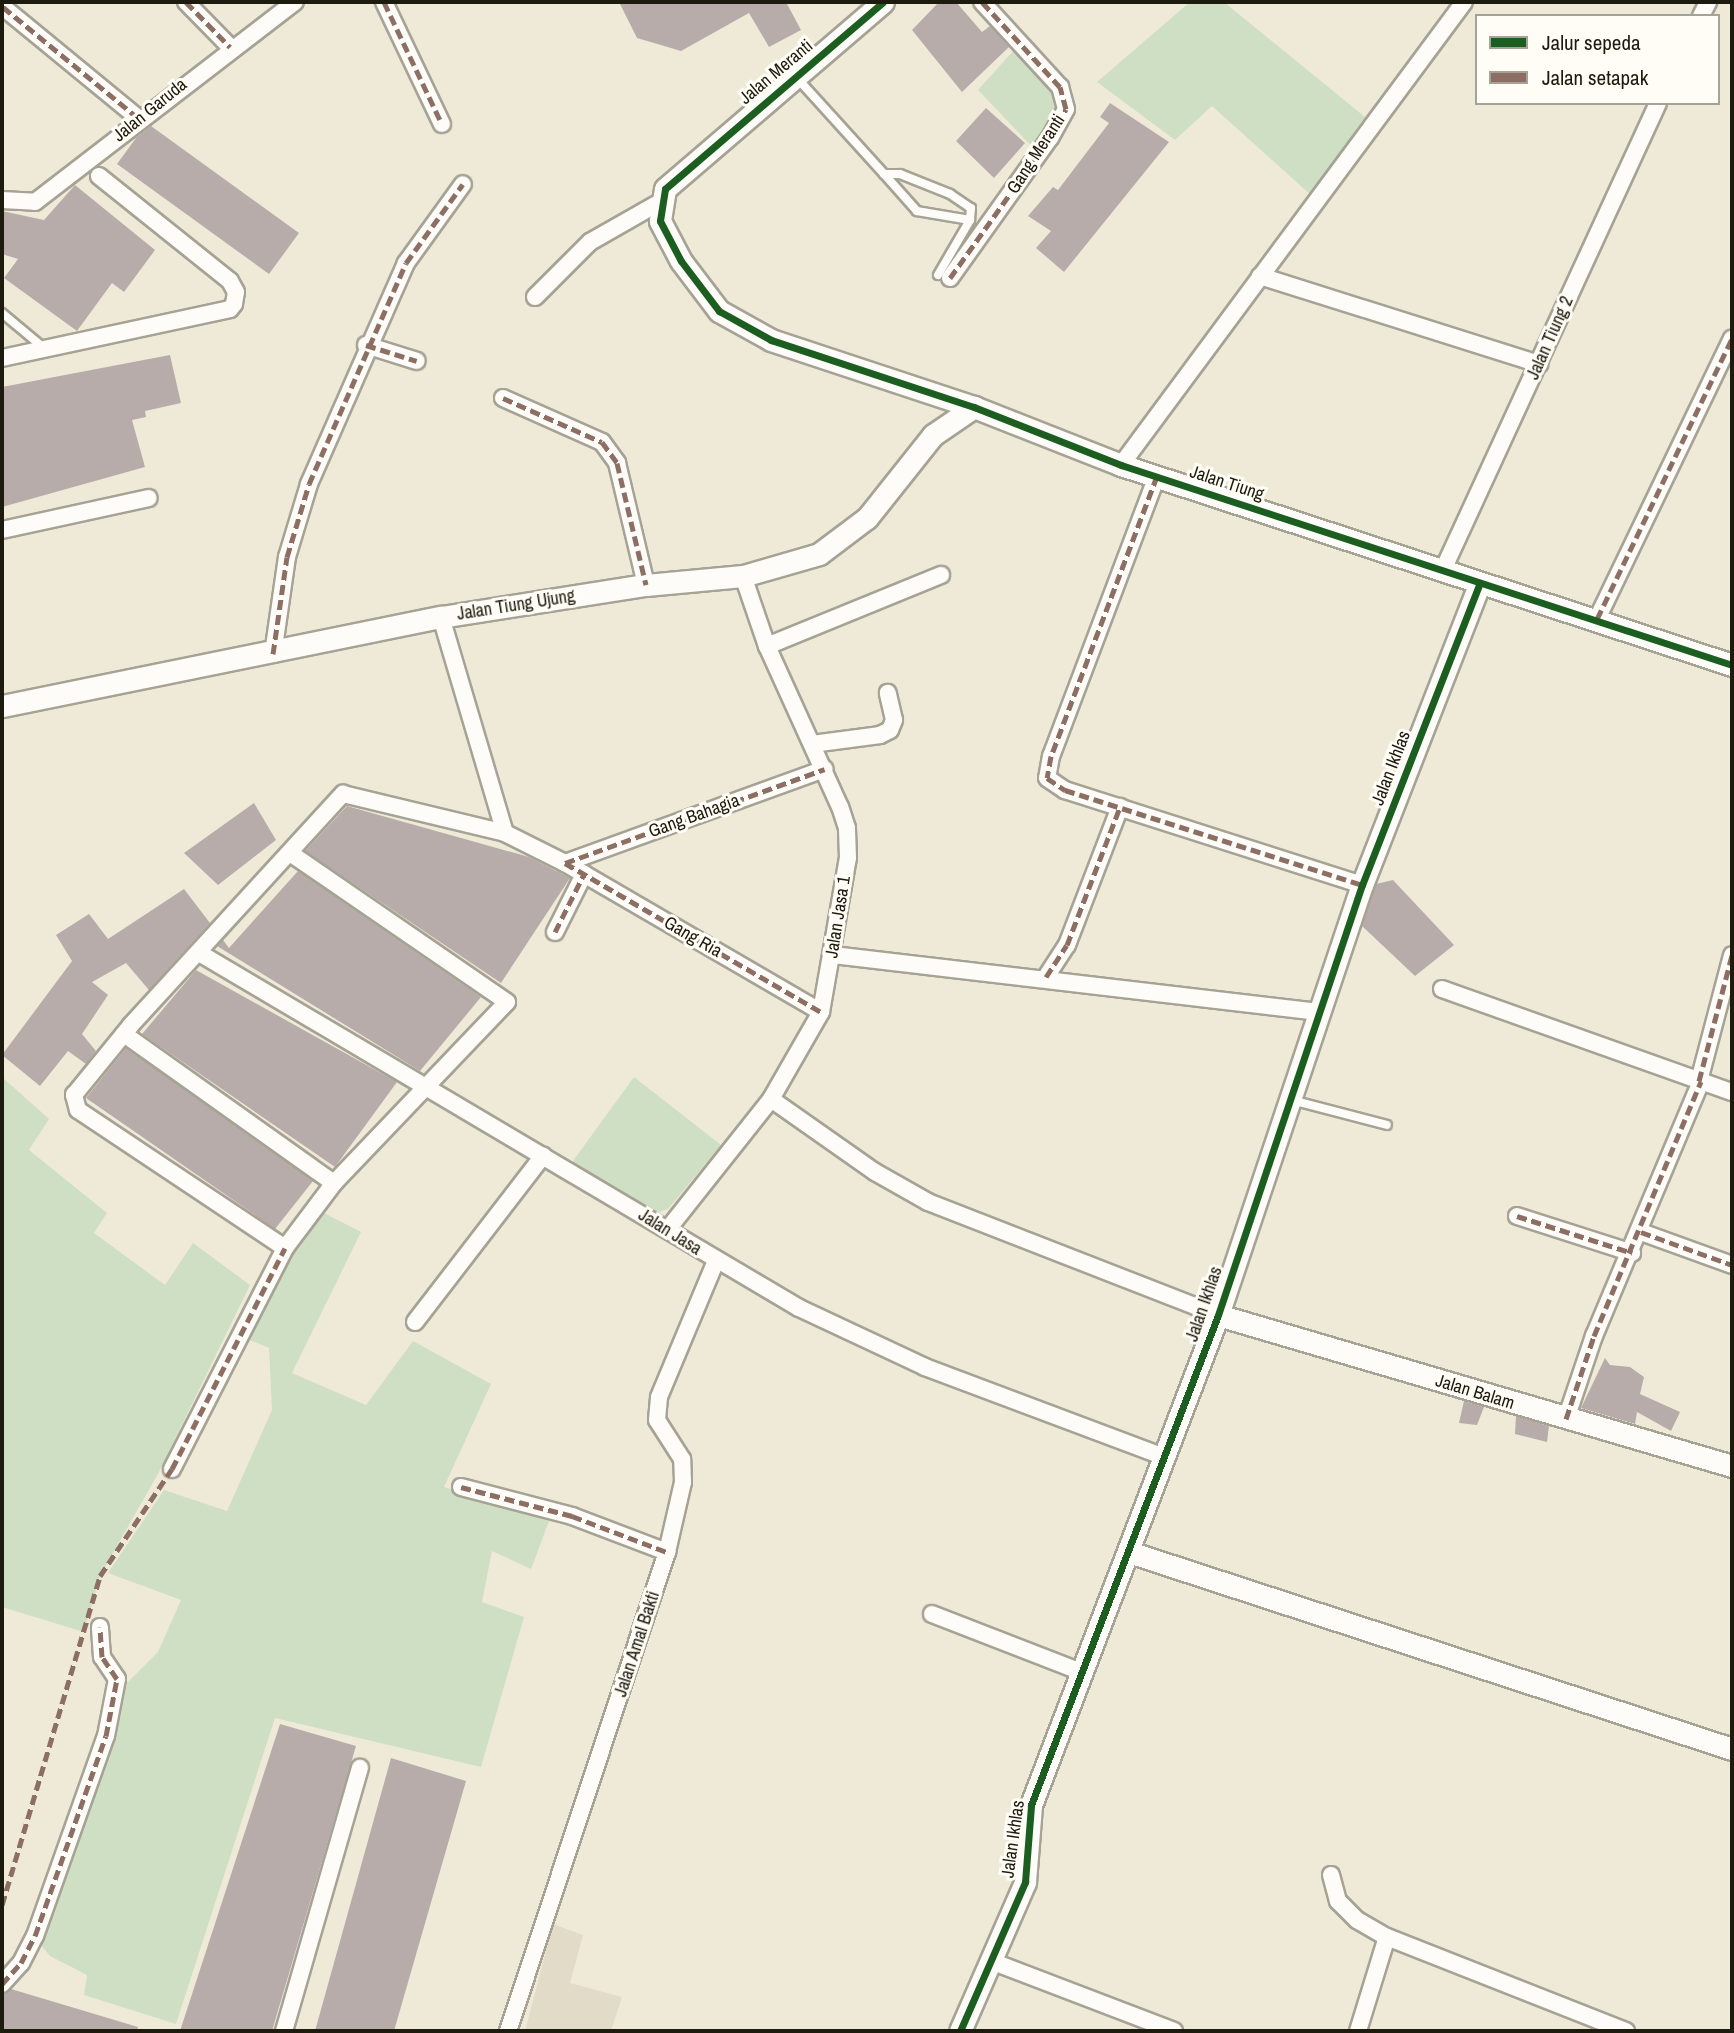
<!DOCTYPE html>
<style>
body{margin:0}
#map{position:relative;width:1734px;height:2033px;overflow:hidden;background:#efead8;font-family:"Archivo Narrow",sans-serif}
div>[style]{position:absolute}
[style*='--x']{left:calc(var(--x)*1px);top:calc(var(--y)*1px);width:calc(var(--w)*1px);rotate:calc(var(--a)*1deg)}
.education>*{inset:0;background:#e1dbc7}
.green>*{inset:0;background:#cfdfc4}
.building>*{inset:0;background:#b8acaa}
.roads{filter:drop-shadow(2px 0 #a6a294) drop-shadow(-2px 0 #a6a294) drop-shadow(0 2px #a6a294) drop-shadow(0 -2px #a6a294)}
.service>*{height:8px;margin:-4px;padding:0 4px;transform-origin:4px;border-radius:4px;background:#fdfcf9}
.minor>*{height:16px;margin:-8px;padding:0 8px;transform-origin:8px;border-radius:8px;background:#fdfcf9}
.tertiary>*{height:21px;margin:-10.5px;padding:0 10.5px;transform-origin:10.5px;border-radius:10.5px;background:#fdfcf9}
.quiet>*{height:5px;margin-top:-2.5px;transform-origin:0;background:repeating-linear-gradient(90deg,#8d6e63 0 10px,transparent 0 15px)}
.cycleway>*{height:7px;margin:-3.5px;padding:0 3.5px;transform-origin:3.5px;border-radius:3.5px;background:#1b5e20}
span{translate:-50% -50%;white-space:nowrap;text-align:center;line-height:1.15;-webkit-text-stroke:6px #fffdf6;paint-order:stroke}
.street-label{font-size:18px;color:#1d1a0e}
.frame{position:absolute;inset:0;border:4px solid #1d1a0e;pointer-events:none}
.legend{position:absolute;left:1475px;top:14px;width:245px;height:91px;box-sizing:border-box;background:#fffdf6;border:2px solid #a5a299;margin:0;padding:9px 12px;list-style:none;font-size:21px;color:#1d1a0e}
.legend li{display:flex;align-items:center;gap:14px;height:35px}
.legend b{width:35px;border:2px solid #a5a299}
</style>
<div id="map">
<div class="education">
<div style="clip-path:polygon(553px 1924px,583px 1935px,570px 1983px,622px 1997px,611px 2031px,525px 2031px)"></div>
</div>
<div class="green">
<div style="clip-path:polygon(1190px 2px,1224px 2px,1365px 117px,1311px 195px,1212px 106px,1175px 140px,1097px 82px)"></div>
<div style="clip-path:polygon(1014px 50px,1056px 94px,1057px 110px,1036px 151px,978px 90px)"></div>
<div style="clip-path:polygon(2px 1077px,49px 1119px,29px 1150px,107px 1213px,94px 1233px,165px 1285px,193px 1243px,250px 1285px,159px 1472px,100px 1576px,84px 1632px,2px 1607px)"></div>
<div style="clip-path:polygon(634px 1077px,721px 1145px,668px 1209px,656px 1213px,570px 1165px)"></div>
<div style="clip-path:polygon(324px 1213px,361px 1232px,292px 1373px,366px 1405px,413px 1341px,491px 1384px,444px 1487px,549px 1521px,531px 1569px,492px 1551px,482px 1602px,524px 1617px,481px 1767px,275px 1718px,176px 2024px,84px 1995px,87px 1975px,50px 1956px,40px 1944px,77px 1849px,126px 1684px,158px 1652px,181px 1600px,108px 1573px,164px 1490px,227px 1511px,272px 1410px,269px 1348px,247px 1339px,287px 1260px)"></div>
</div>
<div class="building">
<div style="clip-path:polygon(619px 2px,786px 2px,801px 30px,769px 47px,749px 13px,681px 51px,637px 38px)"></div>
<div style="clip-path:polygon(939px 2px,956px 2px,982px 32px,990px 26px,1009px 47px,962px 92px,912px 30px)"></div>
<div style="clip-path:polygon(1110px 103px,1169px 142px,1064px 272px,1036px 248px,1051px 231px,1028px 216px,1053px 187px,1058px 190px,1109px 123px,1100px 117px)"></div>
<div style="clip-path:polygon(986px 108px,1025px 143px,994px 178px,956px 141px)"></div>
<div style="clip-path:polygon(151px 126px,299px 233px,269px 274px,117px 164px,136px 138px)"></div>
<div style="clip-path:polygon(75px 185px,155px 250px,124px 292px,112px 283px,77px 331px,4px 278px,18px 259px,2px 254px,2px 211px,44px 220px)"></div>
<div style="clip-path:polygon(170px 355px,181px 403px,145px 411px,146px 417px,132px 420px,145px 467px,2px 507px,2px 387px)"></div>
<div style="clip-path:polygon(254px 803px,276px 840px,218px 885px,184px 853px)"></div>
<div style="clip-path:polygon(347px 806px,529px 857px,570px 878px,501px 983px,305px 851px)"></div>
<div style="clip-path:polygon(298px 871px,481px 997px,420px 1071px,217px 946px,223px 940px,229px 948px)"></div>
<div style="clip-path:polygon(1393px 880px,1454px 945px,1415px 976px,1362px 926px,1376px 884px)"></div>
<div style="clip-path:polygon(184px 889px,210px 923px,149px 990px,126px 963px,92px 982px,108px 995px,82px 1034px,96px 1051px,86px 1064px,68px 1051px,40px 1086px,2px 1055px,72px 961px,56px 935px,89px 914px,108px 939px)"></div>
<div style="clip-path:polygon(196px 970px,397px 1082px,335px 1167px,142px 1034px)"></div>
<div style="clip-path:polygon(126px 1048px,313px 1181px,275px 1229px,86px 1098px)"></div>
<div style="clip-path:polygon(1605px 1358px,1610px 1365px,1630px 1367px,1644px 1377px,1640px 1394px,1680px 1412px,1671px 1431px,1637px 1412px,1635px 1424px,1581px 1408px)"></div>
<div style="clip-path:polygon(1464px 1401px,1484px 1407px,1477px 1425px,1459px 1423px)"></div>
<div style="clip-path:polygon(1516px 1416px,1549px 1426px,1547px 1442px,1515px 1434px)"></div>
<div style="clip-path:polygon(280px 1724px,356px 1746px,272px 2031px,180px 2031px)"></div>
<div style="clip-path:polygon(391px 1758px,466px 1781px,394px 2031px,315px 2031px)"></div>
<div style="clip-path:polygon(11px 1989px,138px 2027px,137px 2031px,2px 2031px,2px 1994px)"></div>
</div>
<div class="roads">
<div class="service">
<div style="--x:797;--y:78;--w:130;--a:47.8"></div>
<div style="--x:884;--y:174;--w:16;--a:0"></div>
<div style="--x:900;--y:174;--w:54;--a:21.8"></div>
<div style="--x:950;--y:194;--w:25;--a:34"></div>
<div style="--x:971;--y:208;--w:12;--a:95"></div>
<div style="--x:970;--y:220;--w:54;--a:-170.4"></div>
<div style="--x:917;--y:211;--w:50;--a:-131.7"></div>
<div style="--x:938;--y:275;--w:64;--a:-59.8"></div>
<div style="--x:2;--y:313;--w:55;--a:39.8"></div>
<div style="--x:1291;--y:1100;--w:99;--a:14.6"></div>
</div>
<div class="minor">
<div style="--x:186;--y:2;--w:63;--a:45.6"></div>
<div style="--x:384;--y:2;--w:135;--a:64.6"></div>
<div style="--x:3;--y:7;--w:175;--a:39.4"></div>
<div style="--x:1701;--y:16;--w:16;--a:-63"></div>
<div style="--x:2;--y:200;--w:33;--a:3"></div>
<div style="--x:35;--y:202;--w:328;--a:-37.6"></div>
<div style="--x:1260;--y:276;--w:293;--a:17.5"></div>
<div style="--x:950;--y:278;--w:172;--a:-54.5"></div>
<div style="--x:1050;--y:138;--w:33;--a:-61"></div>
<div style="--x:1066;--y:109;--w:23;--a:-105"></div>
<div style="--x:1060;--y:87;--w:115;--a:-132.5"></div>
<div style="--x:535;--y:297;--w:78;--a:-45"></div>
<div style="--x:590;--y:242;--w:81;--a:-29.7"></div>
<div style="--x:366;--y:345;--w:53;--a:17.4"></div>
<div style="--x:2;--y:358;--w:233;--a:-12.1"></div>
<div style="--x:230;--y:309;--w:6;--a:-51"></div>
<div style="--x:234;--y:304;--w:12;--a:-81"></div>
<div style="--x:236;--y:292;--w:13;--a:-119"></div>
<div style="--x:230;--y:281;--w:168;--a:-141.3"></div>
<div style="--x:503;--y:398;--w:108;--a:24"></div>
<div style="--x:602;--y:442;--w:26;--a:54"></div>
<div style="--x:617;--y:463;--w:125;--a:76.6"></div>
<div style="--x:1121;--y:465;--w:576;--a:-53.47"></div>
<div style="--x:1157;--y:476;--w:299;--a:110.7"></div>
<div style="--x:1051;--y:756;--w:22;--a:100"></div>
<div style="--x:1047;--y:778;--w:22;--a:34"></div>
<div style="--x:1065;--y:790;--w:312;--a:17.7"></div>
<div style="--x:2;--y:530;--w:150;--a:-12.3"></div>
<div style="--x:1442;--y:572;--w:516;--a:-65.27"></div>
<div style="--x:441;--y:617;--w:225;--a:73.5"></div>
<div style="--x:1597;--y:619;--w:311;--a:-64.3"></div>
<div style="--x:767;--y:646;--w:188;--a:-22.2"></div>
<div style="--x:273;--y:654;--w:98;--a:-81.8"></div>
<div style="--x:287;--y:557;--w:76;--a:-73.2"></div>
<div style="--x:309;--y:484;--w:241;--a:-66.3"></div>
<div style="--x:406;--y:263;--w:97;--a:-54.2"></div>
<div style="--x:812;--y:744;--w:69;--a:-7.5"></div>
<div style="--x:880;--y:735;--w:11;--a:-27"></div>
<div style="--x:890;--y:730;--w:11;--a:-68"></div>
<div style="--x:894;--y:720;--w:28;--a:-103"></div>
<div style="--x:565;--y:863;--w:276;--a:-19.9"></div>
<div style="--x:555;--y:932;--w:65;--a:-63.4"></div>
<div style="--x:201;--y:954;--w:695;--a:30.62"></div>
<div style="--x:799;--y:1308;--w:139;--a:25.1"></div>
<div style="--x:925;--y:1367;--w:256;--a:20.6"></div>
<div style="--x:833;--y:955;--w:487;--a:6.7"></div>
<div style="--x:1046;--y:977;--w:38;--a:-57"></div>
<div style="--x:1067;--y:945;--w:148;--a:-69"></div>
<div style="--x:1442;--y:989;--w:308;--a:19.6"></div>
<div style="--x:124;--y:1034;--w:257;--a:35.4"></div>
<div style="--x:1699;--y:1081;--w:130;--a:-75.3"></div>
<div style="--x:771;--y:1099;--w:127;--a:35.1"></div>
<div style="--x:875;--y:1172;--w:61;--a:29.5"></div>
<div style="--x:928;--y:1202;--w:311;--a:21.3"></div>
<div style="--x:1517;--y:1216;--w:121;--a:17.8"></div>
<div style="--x:668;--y:1229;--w:166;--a:-51.6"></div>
<div style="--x:771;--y:1099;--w:100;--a:-60.1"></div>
<div style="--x:821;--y:1012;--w:156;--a:-80.1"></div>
<div style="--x:848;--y:858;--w:30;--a:-92"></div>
<div style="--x:847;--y:828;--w:22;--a:-108"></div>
<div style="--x:840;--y:807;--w:177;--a:-114.4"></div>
<div style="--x:767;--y:646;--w:74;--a:-108.9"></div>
<div style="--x:1641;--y:1232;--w:97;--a:19.9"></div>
<div style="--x:285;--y:1248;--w:249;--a:-146.3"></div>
<div style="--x:78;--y:1110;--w:16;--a:-105"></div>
<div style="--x:74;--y:1095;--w:90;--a:-50.8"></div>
<div style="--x:131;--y:1025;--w:314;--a:-47.5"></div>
<div style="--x:343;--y:794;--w:167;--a:13.5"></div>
<div style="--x:505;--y:833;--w:67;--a:26.6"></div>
<div style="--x:565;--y:863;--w:296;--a:30.2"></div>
<div style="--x:415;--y:1322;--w:210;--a:-52.4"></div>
<div style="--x:1566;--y:1419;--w:88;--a:-71.4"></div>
<div style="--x:1594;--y:1336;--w:276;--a:-67.2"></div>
<div style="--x:172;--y:1469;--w:248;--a:-62.9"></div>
<div style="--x:285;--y:1248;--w:81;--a:-53"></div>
<div style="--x:334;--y:1183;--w:250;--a:-46.3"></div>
<div style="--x:507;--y:1002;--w:263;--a:-145.5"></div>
<div style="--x:461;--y:1487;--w:115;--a:14.6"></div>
<div style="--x:572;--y:1516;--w:102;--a:20.8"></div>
<div style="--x:932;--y:1614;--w:163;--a:21.2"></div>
<div style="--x:1331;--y:1875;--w:27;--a:75"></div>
<div style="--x:1338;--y:1901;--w:27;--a:45"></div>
<div style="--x:1357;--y:1920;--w:34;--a:30"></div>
<div style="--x:1387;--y:1937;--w:257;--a:21.5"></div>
<div style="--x:991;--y:1961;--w:196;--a:20.9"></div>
<div style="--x:2;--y:1984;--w:28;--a:-48"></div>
<div style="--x:21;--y:1963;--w:30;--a:-63"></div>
<div style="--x:35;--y:1936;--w:212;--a:-70.5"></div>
<div style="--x:106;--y:1736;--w:58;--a:-79.1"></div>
<div style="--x:117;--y:1679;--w:27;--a:-124"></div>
<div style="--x:102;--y:1657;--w:30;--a:-94"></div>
<div style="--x:284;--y:2031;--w:274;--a:-73.9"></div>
<div style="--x:508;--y:2031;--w:505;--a:-71.64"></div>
<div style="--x:667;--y:1552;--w:72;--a:-77.1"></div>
<div style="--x:683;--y:1482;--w:23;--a:-92"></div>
<div style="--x:682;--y:1459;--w:46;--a:-122.7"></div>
<div style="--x:657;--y:1420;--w:23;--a:-85"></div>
<div style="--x:659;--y:1397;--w:147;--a:-67.3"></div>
<div style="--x:1358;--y:2031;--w:98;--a:-72.9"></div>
</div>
<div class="tertiary">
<div style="--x:883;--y:2;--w:287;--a:139.4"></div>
<div style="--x:665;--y:189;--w:32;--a:99"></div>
<div style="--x:660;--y:221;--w:45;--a:62.3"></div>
<div style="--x:681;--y:261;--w:63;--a:52.8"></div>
<div style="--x:719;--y:311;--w:60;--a:29.1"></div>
<div style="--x:771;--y:340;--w:214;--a:18.3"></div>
<div style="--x:974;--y:407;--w:158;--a:21.5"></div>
<div style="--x:1121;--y:465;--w:643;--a:18.12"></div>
<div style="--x:2;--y:706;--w:448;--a:-11.5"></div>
<div style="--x:441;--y:617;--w:207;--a:-8.9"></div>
<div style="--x:646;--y:585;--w:97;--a:-5.3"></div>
<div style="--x:743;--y:576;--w:79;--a:-16.1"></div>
<div style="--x:819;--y:554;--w:60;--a:-36.9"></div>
<div style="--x:867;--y:518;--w:106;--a:-51.5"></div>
<div style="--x:933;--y:435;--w:50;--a:-34.3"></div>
<div style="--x:1218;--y:1315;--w:536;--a:16.37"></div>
<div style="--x:1129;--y:1552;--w:634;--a:18.09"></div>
<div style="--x:960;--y:2031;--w:163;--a:-66.4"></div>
<div style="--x:1025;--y:1882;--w:77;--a:-85.5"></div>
<div style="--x:1031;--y:1805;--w:524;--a:-69.11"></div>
<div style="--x:1218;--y:1315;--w:453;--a:-71.5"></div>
<div style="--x:1362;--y:885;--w:324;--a:-68.7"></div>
</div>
</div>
<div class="quiet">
<div style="--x:186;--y:2;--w:63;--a:45.6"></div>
<div style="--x:384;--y:2;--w:135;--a:64.6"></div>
<div style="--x:3;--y:7;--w:175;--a:39.4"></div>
<div style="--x:950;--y:278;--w:172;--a:-54.5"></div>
<div style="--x:1050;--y:138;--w:33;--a:-61"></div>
<div style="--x:1066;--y:109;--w:23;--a:-105"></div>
<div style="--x:1060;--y:87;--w:115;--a:-132.5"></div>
<div style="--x:366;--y:345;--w:53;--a:17.4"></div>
<div style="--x:503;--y:398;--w:108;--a:24"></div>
<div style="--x:602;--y:442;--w:26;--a:54"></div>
<div style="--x:617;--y:463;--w:125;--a:76.6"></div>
<div style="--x:1157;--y:476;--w:299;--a:110.7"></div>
<div style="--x:1051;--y:756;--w:22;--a:100"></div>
<div style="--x:1047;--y:778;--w:22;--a:34"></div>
<div style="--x:1065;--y:790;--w:312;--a:17.7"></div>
<div style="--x:1597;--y:619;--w:311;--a:-64.3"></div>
<div style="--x:273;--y:654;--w:98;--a:-81.8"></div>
<div style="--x:287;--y:557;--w:76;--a:-73.2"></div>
<div style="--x:309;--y:484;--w:241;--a:-66.3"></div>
<div style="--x:406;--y:263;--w:97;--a:-54.2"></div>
<div style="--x:565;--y:863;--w:296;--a:30.2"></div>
<div style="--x:565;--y:863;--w:276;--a:-19.9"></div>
<div style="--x:555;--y:932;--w:65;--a:-63.4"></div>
<div style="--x:1046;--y:977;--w:38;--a:-57"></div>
<div style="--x:1067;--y:945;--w:148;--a:-69"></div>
<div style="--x:1699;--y:1081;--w:130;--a:-75.3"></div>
<div style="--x:1517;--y:1216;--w:121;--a:17.8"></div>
<div style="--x:1641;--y:1232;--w:97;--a:19.9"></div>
<div style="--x:1566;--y:1419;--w:88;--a:-71.4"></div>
<div style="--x:1594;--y:1336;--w:276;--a:-67.2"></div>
<div style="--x:461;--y:1487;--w:115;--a:14.6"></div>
<div style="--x:572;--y:1516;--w:102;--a:20.8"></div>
<div style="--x:2;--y:1905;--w:343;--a:-73.4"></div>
<div style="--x:100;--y:1576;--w:129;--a:-56.1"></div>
<div style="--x:172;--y:1469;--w:248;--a:-62.9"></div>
<div style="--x:2;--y:1984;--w:28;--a:-48"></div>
<div style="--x:21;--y:1963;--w:30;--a:-63"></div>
<div style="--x:35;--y:1936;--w:212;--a:-70.5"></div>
<div style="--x:106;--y:1736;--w:58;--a:-79.1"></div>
<div style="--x:117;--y:1679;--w:27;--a:-124"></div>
<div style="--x:102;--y:1657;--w:30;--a:-94"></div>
</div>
<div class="cycleway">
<div style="--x:883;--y:2;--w:287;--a:139.4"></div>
<div style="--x:665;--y:189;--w:32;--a:99"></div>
<div style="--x:660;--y:221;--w:45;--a:62.3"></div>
<div style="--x:681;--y:261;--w:63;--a:52.8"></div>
<div style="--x:719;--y:311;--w:60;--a:29.1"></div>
<div style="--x:771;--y:340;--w:214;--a:18.3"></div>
<div style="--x:974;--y:407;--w:158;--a:21.5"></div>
<div style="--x:1121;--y:465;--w:643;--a:18.12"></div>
<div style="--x:960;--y:2031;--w:163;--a:-66.4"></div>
<div style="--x:1025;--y:1882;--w:77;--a:-85.5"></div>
<div style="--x:1031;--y:1805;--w:524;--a:-69.11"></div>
<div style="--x:1218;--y:1315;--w:453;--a:-71.5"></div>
<div style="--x:1362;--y:885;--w:324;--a:-68.7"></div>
</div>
<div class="street-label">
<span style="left:776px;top:72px;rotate:-40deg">Jalan Meranti</span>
<span style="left:150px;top:110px;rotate:-39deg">Jalan Garuda</span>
<span style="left:1036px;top:154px;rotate:-57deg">Gang Meranti</span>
<span style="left:1550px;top:338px;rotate:-66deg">Jalan Tiung 2</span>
<span style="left:1227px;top:483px;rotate:18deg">Jalan Tiung</span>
<span style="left:516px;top:605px;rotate:-9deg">Jalan Tiung Ujung</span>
<span style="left:1391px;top:768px;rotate:-69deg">Jalan Ikhlas</span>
<span style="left:694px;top:816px;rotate:-20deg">Gang Bahagia</span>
<span style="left:838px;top:917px;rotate:-81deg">Jalan Jasa 1</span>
<span style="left:693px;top:937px;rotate:30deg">Gang Ria</span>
<span style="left:670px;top:1232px;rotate:32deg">Jalan Jasa</span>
<span style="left:1204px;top:1304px;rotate:-71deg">Jalan Ikhlas</span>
<span style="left:1475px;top:1392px;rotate:17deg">Jalan Balam</span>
<span style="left:637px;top:1644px;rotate:-72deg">Jalan Amal Bakti</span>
<span style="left:1013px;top:1839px;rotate:-82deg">Jalan Ikhlas</span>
</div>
<div class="frame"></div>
<ul class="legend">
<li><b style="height:9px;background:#1b5e20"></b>Jalur sepeda</li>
<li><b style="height:9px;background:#8d6e63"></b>Jalan setapak</li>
</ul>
</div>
